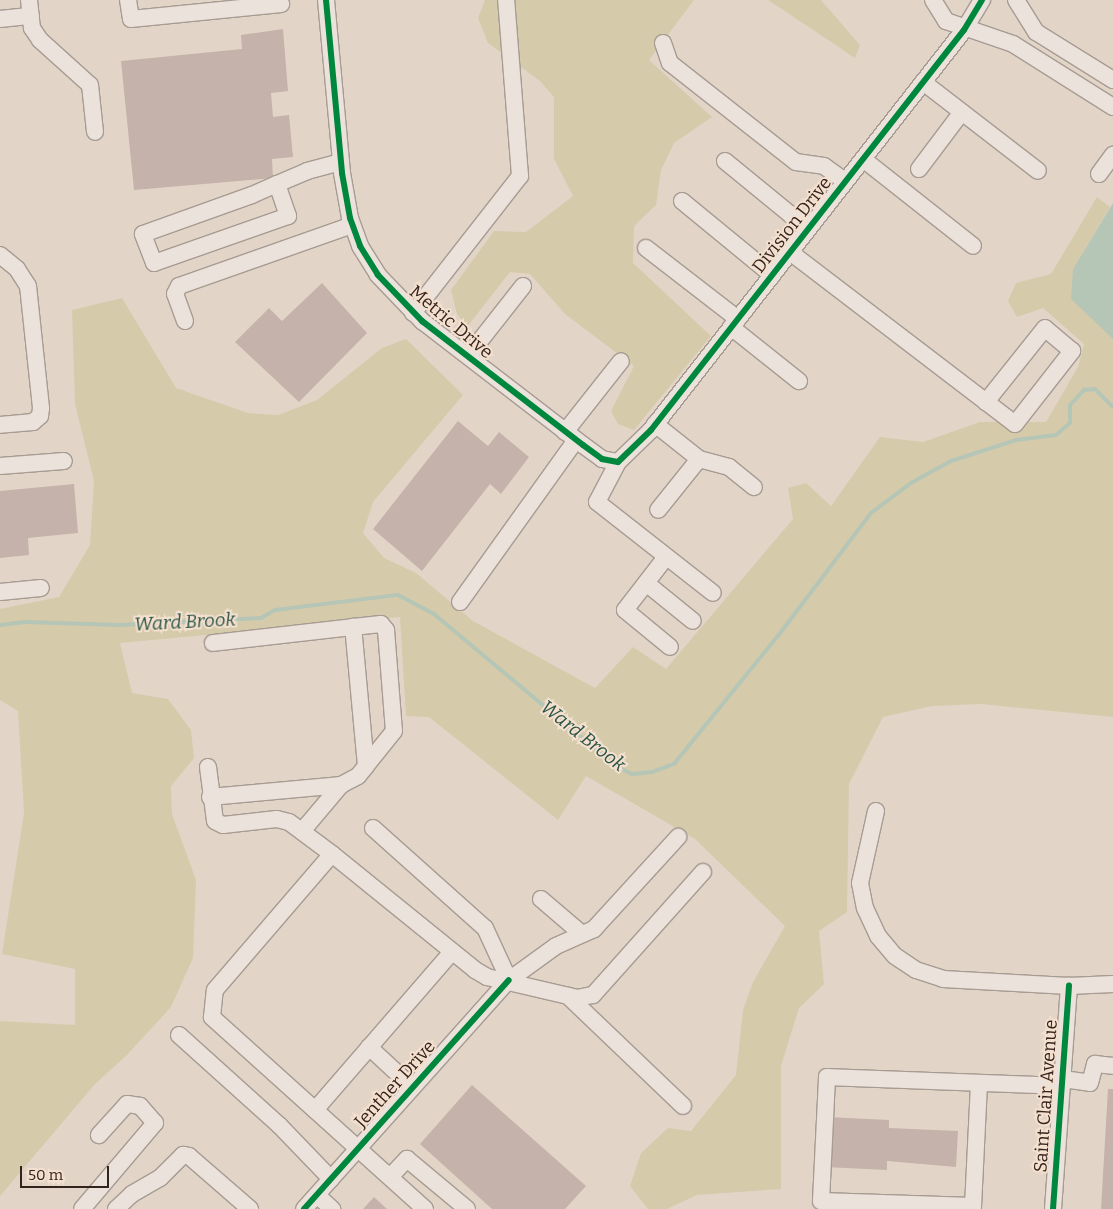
<!DOCTYPE html>
<style>
body{margin:0}
#map{position:relative;width:1113px;height:1209px;overflow:hidden;background:#e2d5c8;font-family:Bitter,serif}
div>[style]{position:absolute}
[style*='--x']{left:calc(var(--x)*1px);top:calc(var(--y)*1px);width:calc(var(--w)*1px);rotate:calc(var(--a)*1deg)}
.green>*{inset:0;background:#d5cbab}
.water>*{inset:0;background:#b5c5b6}
.stream>*{height:4px;margin:-2px;padding:0 2px;transform-origin:2px;border-radius:2px;background:#b5c5b6}
.building>*{inset:0;background:#c5b2aa}
.roads{filter:drop-shadow(1px 0 #a79b92) drop-shadow(-1px 0 #a79b92) drop-shadow(0 1px #a79b92) drop-shadow(0 -1px #a79b92)}
.minor>*{height:16px;margin:-8px;padding:0 8px;transform-origin:8px;border-radius:8px;background:#eae2db}
.cycleway>*{height:6px;margin:-3px;padding:0 3px;transform-origin:3px;border-radius:3px;background:#00873e}
span{translate:-50% -50%;white-space:nowrap;text-align:center;line-height:1.15;-webkit-text-stroke:4px #f4e0ce;paint-order:stroke}
.street-label{font-size:18px;color:#34221c}
.water-label{font-size:19px;color:#2b5447;font-style:italic}
.scale{position:absolute;left:20px;top:1166px;width:89px;height:22px;box-sizing:border-box;border:2px solid #34221c;border-top:0;padding-left:6px;font-size:15px;line-height:18px;white-space:nowrap;color:#34221c;-webkit-text-stroke:4px #f4e0ce;paint-order:stroke}
</style>
<div id="map">
<div class="green">
<div style="clip-path:polygon(485px 0,694px 0,649px 60px,712px 117px,674px 143px,661px 170px,656px 205px,634px 226px,633px 263px,711px 336px,634px 430px,618px 424px,611px 411px,634px 366px,565px 314px,530px 274px,510px 272px,467px 327px,457px 314px,451px 290px,494px 231px,526px 232px,573px 196px,554px 159px,554px 97px,540px 81px,488px 43px,478px 18px)"></div>
<div style="clip-path:polygon(768px 0,821px 0,860px 45px,855px 58px)"></div>
<div style="clip-path:polygon(1097px 197px,1110px 207px,1073px 269px,1113px 339px,1113px 717px,981px 704px,932px 706px,883px 717px,849px 784px,847px 912px,819px 931px,824px 984px,799px 1008px,781px 1066px,781px 1189px,697px 1195px,667px 1209px,648px 1209px,630px 1186px,641px 1153px,668px 1128px,691px 1131px,736px 1075px,743px 1010px,753px 982px,785px 926px,695px 839px,586px 776px,558px 820px,429px 717px,406px 716px,400px 617px,120px 643px,132px 693px,168px 699px,191px 730px,194px 758px,171px 786px,172px 814px,196px 880px,193px 958px,171px 1007px,126px 1056px,95px 1084px,0 1196px,0 1021px,75px 1025px,75px 969px,2px 954px,24px 813px,18px 711px,0 700px,0 609px,59px 597px,90px 545px,94px 481px,75px 404px,72px 310px,122px 298px,176px 388px,248px 413px,278px 415px,317px 400px,382px 348px,406px 339px,463px 395px,373px 502px,363px 533px,384px 558px,416px 573px,473px 621px,595px 688px,633px 647px,666px 669px,793px 519px,788px 488px,806px 483px,831px 506px,880px 437px,923px 442px,980px 422px,1046px 422px,1078px 367px,1084px 344px,1043px 308px,1017px 317px,1008px 301px,1016px 283px,1051px 274px)"></div>
</div>
<div class="water">
<div style="clip-path:polygon(1113px 203px,1113px 339px,1071px 299px,1073px 269px)"></div>
</div>
<div class="stream">
<div style="--x:0;--y:625;--w:25;--a:-7"></div>
<div style="--x:25;--y:622;--w:95;--a:1.8"></div>
<div style="--x:120;--y:625;--w:141;--a:-2.8"></div>
<div style="--x:261;--y:618;--w:16;--a:-30"></div>
<div style="--x:275;--y:610;--w:124;--a:-7"></div>
<div style="--x:398;--y:595;--w:41;--a:27.8"></div>
<div style="--x:434;--y:614;--w:239;--a:39.9"></div>
<div style="--x:617;--y:767;--w:17;--a:25"></div>
<div style="--x:632;--y:774;--w:20;--a:-6"></div>
<div style="--x:652;--y:772;--w:23;--a:-20"></div>
<div style="--x:674;--y:764;--w:170;--a:-51"></div>
<div style="--x:781;--y:632;--w:149;--a:-52.9"></div>
<div style="--x:871;--y:513;--w:50;--a:-36.9"></div>
<div style="--x:911;--y:483;--w:46;--a:-28.8"></div>
<div style="--x:951;--y:461;--w:68;--a:-17.9"></div>
<div style="--x:1016;--y:440;--w:40;--a:-7.1"></div>
<div style="--x:1056;--y:435;--w:18;--a:-41"></div>
<div style="--x:1070;--y:423;--w:18;--a:-90"></div>
<div style="--x:1070;--y:405;--w:21;--a:-47"></div>
<div style="--x:1084;--y:390;--w:11;--a:-5"></div>
<div style="--x:1095;--y:389;--w:25;--a:45"></div>
</div>
<div class="building">
<div style="clip-path:polygon(283px 29px,288px 91px,271px 93px,273px 117px,289px 115px,293px 157px,272px 159px,273px 178px,134px 190px,121px 61px,242px 49px,241px 35px)"></div>
<div style="clip-path:polygon(322px 283px,367px 333px,299px 402px,235px 342px,269px 308px,282px 321px)"></div>
<div style="clip-path:polygon(458px 421px,488px 446px,499px 432px,529px 457px,501px 494px,490px 484px,422px 571px,373px 529px)"></div>
<div style="clip-path:polygon(74px 484px,78px 533px,28px 538px,29px 555px,0 558px,0 491px)"></div>
<div style="clip-path:polygon(472px 1085px,586px 1186px,565px 1209px,492px 1209px,420px 1144px)"></div>
<div style="clip-path:polygon(1108px 1089px,1113px 1089px,1113px 1209px,1101px 1209px)"></div>
<div style="clip-path:polygon(827px 1117px,889px 1120px,889px 1128px,958px 1131px,956px 1167px,887px 1161px,887px 1170px,825px 1167px)"></div>
<div style="clip-path:polygon(374px 1197px,387px 1209px,363px 1209px)"></div>
</div>
<div class="roads">
<div class="minor">
<div style="--x:29;--y:0;--w:28;--a:84"></div>
<div style="--x:32;--y:28;--w:14;--a:56"></div>
<div style="--x:40;--y:40;--w:67;--a:42"></div>
<div style="--x:90;--y:85;--w:47;--a:83.9"></div>
<div style="--x:128;--y:0;--w:19;--a:81"></div>
<div style="--x:131;--y:19;--w:151;--a:-5.7"></div>
<div style="--x:326;--y:0;--w:174;--a:84.7"></div>
<div style="--x:342;--y:173;--w:46;--a:79.9"></div>
<div style="--x:350;--y:218;--w:30;--a:70"></div>
<div style="--x:360;--y:246;--w:34;--a:58"></div>
<div style="--x:378;--y:275;--w:64;--a:46.3"></div>
<div style="--x:422;--y:321;--w:203;--a:37.6"></div>
<div style="--x:583;--y:445;--w:24;--a:36"></div>
<div style="--x:602;--y:459;--w:16;--a:11"></div>
<div style="--x:933;--y:0;--w:25;--a:58"></div>
<div style="--x:946;--y:21;--w:71;--a:18.9"></div>
<div style="--x:1013;--y:44;--w:118;--a:32.2"></div>
<div style="--x:1016;--y:0;--w:38;--a:58"></div>
<div style="--x:1036;--y:32;--w:91;--a:31.9"></div>
<div style="--x:0;--y:19;--w:31;--a:-6"></div>
<div style="--x:663;--y:43;--w:21;--a:71"></div>
<div style="--x:670;--y:63;--w:160;--a:38.2"></div>
<div style="--x:796;--y:162;--w:28;--a:8"></div>
<div style="--x:824;--y:166;--w:26;--a:36"></div>
<div style="--x:923;--y:82;--w:145;--a:37.7"></div>
<div style="--x:863;--y:159;--w:140;--a:38.3"></div>
<div style="--x:725;--y:161;--w:107;--a:39.3"></div>
<div style="--x:919;--y:169;--w:71;--a:-53"></div>
<div style="--x:1099;--y:174;--w:24;--a:-54"></div>
<div style="--x:277;--y:184;--w:34;--a:71"></div>
<div style="--x:288;--y:216;--w:142;--a:160.7"></div>
<div style="--x:154;--y:263;--w:31;--a:-111"></div>
<div style="--x:143;--y:234;--w:116;--a:-19.7"></div>
<div style="--x:252;--y:195;--w:27;--a:-24"></div>
<div style="--x:277;--y:184;--w:33;--a:-23"></div>
<div style="--x:307;--y:171;--w:35;--a:-15"></div>
<div style="--x:682;--y:201;--w:117;--a:39.4"></div>
<div style="--x:646;--y:248;--w:116;--a:37.7"></div>
<div style="--x:790;--y:252;--w:283;--a:37.4"></div>
<div style="--x:1015;--y:424;--w:93;--a:-52"></div>
<div style="--x:1072;--y:351;--w:35;--a:-140"></div>
<div style="--x:1045;--y:328;--w:95;--a:128.6"></div>
<div style="--x:0;--y:255;--w:22;--a:39"></div>
<div style="--x:17;--y:269;--w:20;--a:57"></div>
<div style="--x:28;--y:286;--w:123;--a:83.9"></div>
<div style="--x:41;--y:408;--w:8;--a:97"></div>
<div style="--x:40;--y:416;--w:9;--a:139"></div>
<div style="--x:33;--y:422;--w:33;--a:175"></div>
<div style="--x:413;--y:313;--w:174;--a:-52"></div>
<div style="--x:520;--y:176;--w:177;--a:-94.5"></div>
<div style="--x:185;--y:321;--w:29;--a:-110"></div>
<div style="--x:175;--y:294;--w:9;--a:-63"></div>
<div style="--x:179;--y:286;--w:183;--a:-19.4"></div>
<div style="--x:731;--y:327;--w:87;--a:38.5"></div>
<div style="--x:468;--y:356;--w:89;--a:-51.8"></div>
<div style="--x:655;--y:424;--w:56;--a:38.5"></div>
<div style="--x:699;--y:459;--w:65;--a:128.8"></div>
<div style="--x:565;--y:432;--w:90;--a:-51.7"></div>
<div style="--x:699;--y:459;--w:31;--a:15"></div>
<div style="--x:729;--y:467;--w:32;--a:39"></div>
<div style="--x:618;--y:462;--w:46;--a:-44.1"></div>
<div style="--x:651;--y:430;--w:508;--a:-51.96"></div>
<div style="--x:964;--y:30;--w:35;--a:-59"></div>
<div style="--x:618;--y:462;--w:45;--a:117.7"></div>
<div style="--x:597;--y:502;--w:147;--a:38.1"></div>
<div style="--x:0;--y:466;--w:64;--a:-4.5"></div>
<div style="--x:666;--y:557;--w:67;--a:127.7"></div>
<div style="--x:625;--y:610;--w:58;--a:39.4"></div>
<div style="--x:646;--y:583;--w:60;--a:39"></div>
<div style="--x:0;--y:592;--w:41;--a:-5.6"></div>
<div style="--x:460;--y:602;--w:199;--a:-54.4"></div>
<div style="--x:353;--y:627;--w:28;--a:-6"></div>
<div style="--x:381;--y:624;--w:8;--a:50"></div>
<div style="--x:386;--y:630;--w:101;--a:85.5"></div>
<div style="--x:394;--y:731;--w:45;--a:128.7"></div>
<div style="--x:208;--y:767;--w:54;--a:82.6"></div>
<div style="--x:215;--y:821;--w:9;--a:27"></div>
<div style="--x:223;--y:825;--w:54;--a:-6.3"></div>
<div style="--x:277;--y:819;--w:12;--a:14"></div>
<div style="--x:289;--y:822;--w:54;--a:36.7"></div>
<div style="--x:210;--y:797;--w:132;--a:-5.2"></div>
<div style="--x:341;--y:785;--w:19;--a:-28"></div>
<div style="--x:358;--y:776;--w:13;--a:-51"></div>
<div style="--x:366;--y:766;--w:140;--a:-95.3"></div>
<div style="--x:353;--y:627;--w:141;--a:173.5"></div>
<div style="--x:876;--y:811;--w:74;--a:102.5"></div>
<div style="--x:860;--y:883;--w:25;--a:79"></div>
<div style="--x:865;--y:908;--w:31;--a:65"></div>
<div style="--x:878;--y:936;--w:26;--a:50"></div>
<div style="--x:895;--y:956;--w:25;--a:34"></div>
<div style="--x:916;--y:970;--w:28;--a:18"></div>
<div style="--x:943;--y:979;--w:126;--a:3.2"></div>
<div style="--x:1069;--y:986;--w:44;--a:-2.6"></div>
<div style="--x:373;--y:828;--w:150;--a:41.8"></div>
<div style="--x:485;--y:928;--w:57;--a:65.2"></div>
<div style="--x:303;--y:830;--w:59;--a:-49.8"></div>
<div style="--x:541;--y:899;--w:54;--a:40.5"></div>
<div style="--x:568;--y:996;--w:159;--a:43.7"></div>
<div style="--x:179;--y:1035;--w:135;--a:42"></div>
<div style="--x:279;--y:1125;--w:75;--a:46.1"></div>
<div style="--x:369;--y:1047;--w:59;--a:42.9"></div>
<div style="--x:1063;--y:1079;--w:27;--a:8"></div>
<div style="--x:1090;--y:1083;--w:20;--a:-75"></div>
<div style="--x:1095;--y:1064;--w:18;--a:6"></div>
<div style="--x:979;--y:1084;--w:122;--a:92.8"></div>
<div style="--x:973;--y:1206;--w:152;--a:-178.1"></div>
<div style="--x:821;--y:1201;--w:124;--a:-87.2"></div>
<div style="--x:827;--y:1077;--w:235;--a:2.2"></div>
<div style="--x:315;--y:1110;--w:208;--a:-49.1"></div>
<div style="--x:390;--y:1177;--w:25;--a:-47"></div>
<div style="--x:407;--y:1159;--w:78;--a:39.8"></div>
<div style="--x:317;--y:1195;--w:21;--a:43"></div>
<div style="--x:82;--y:1209;--w:113;--a:-49.7"></div>
<div style="--x:155;--y:1123;--w:23;--a:-131"></div>
<div style="--x:140;--y:1106;--w:13;--a:-171"></div>
<div style="--x:127;--y:1104;--w:42;--a:132.1"></div>
<div style="--x:116;--y:1209;--w:22;--a:-43"></div>
<div style="--x:132;--y:1194;--w:32;--a:-30"></div>
<div style="--x:160;--y:1178;--w:33;--a:-45"></div>
<div style="--x:183;--y:1155;--w:6;--a:9"></div>
<div style="--x:189;--y:1156;--w:81;--a:41"></div>
<div style="--x:304;--y:1209;--w:307;--a:-48.2"></div>
<div style="--x:509;--y:980;--w:58;--a:-35.9"></div>
<div style="--x:556;--y:946;--w:42;--a:-24.1"></div>
<div style="--x:594;--y:929;--w:125;--a:-47.6"></div>
<div style="--x:425;--y:1209;--w:287;--a:-138"></div>
<div style="--x:212;--y:1017;--w:27;--a:-84"></div>
<div style="--x:215;--y:990;--w:179;--a:-49.3"></div>
<div style="--x:332;--y:854;--w:184;--a:39"></div>
<div style="--x:475;--y:970;--w:14;--a:30"></div>
<div style="--x:487;--y:977;--w:92;--a:13.1"></div>
<div style="--x:577;--y:998;--w:16;--a:-11"></div>
<div style="--x:593;--y:995;--w:165;--a:-48.2"></div>
<div style="--x:1053;--y:1209;--w:224;--a:-85.9"></div>
</div>
</div>
<div class="cycleway">
<div style="--x:326;--y:0;--w:174;--a:84.7"></div>
<div style="--x:342;--y:173;--w:46;--a:79.9"></div>
<div style="--x:350;--y:218;--w:30;--a:70"></div>
<div style="--x:360;--y:246;--w:34;--a:58"></div>
<div style="--x:378;--y:275;--w:64;--a:46.3"></div>
<div style="--x:422;--y:321;--w:203;--a:37.6"></div>
<div style="--x:583;--y:445;--w:24;--a:36"></div>
<div style="--x:602;--y:459;--w:16;--a:11"></div>
<div style="--x:618;--y:462;--w:46;--a:-44.1"></div>
<div style="--x:651;--y:430;--w:508;--a:-51.96"></div>
<div style="--x:964;--y:30;--w:35;--a:-59"></div>
<div style="--x:304;--y:1209;--w:307;--a:-48.2"></div>
<div style="--x:1053;--y:1209;--w:224;--a:-85.9"></div>
</div>
<div class="street-label">
<span style="left:792px;top:225px;rotate:-52deg">Division Drive</span>
<span style="left:451px;top:322px;rotate:40deg">Metric Drive</span>
<span style="left:395px;top:1084px;rotate:-48deg">Jenther Drive</span>
<span style="left:1046px;top:1096px;rotate:-86deg">Saint Clair Avenue</span>
</div>
<div class="water-label">
<span style="left:185px;top:622px;rotate:-3deg">Ward Brook</span>
<span style="left:583px;top:736px;rotate:38deg">Ward Brook</span>
</div>
<div class="scale">50 m</div>
</div>
